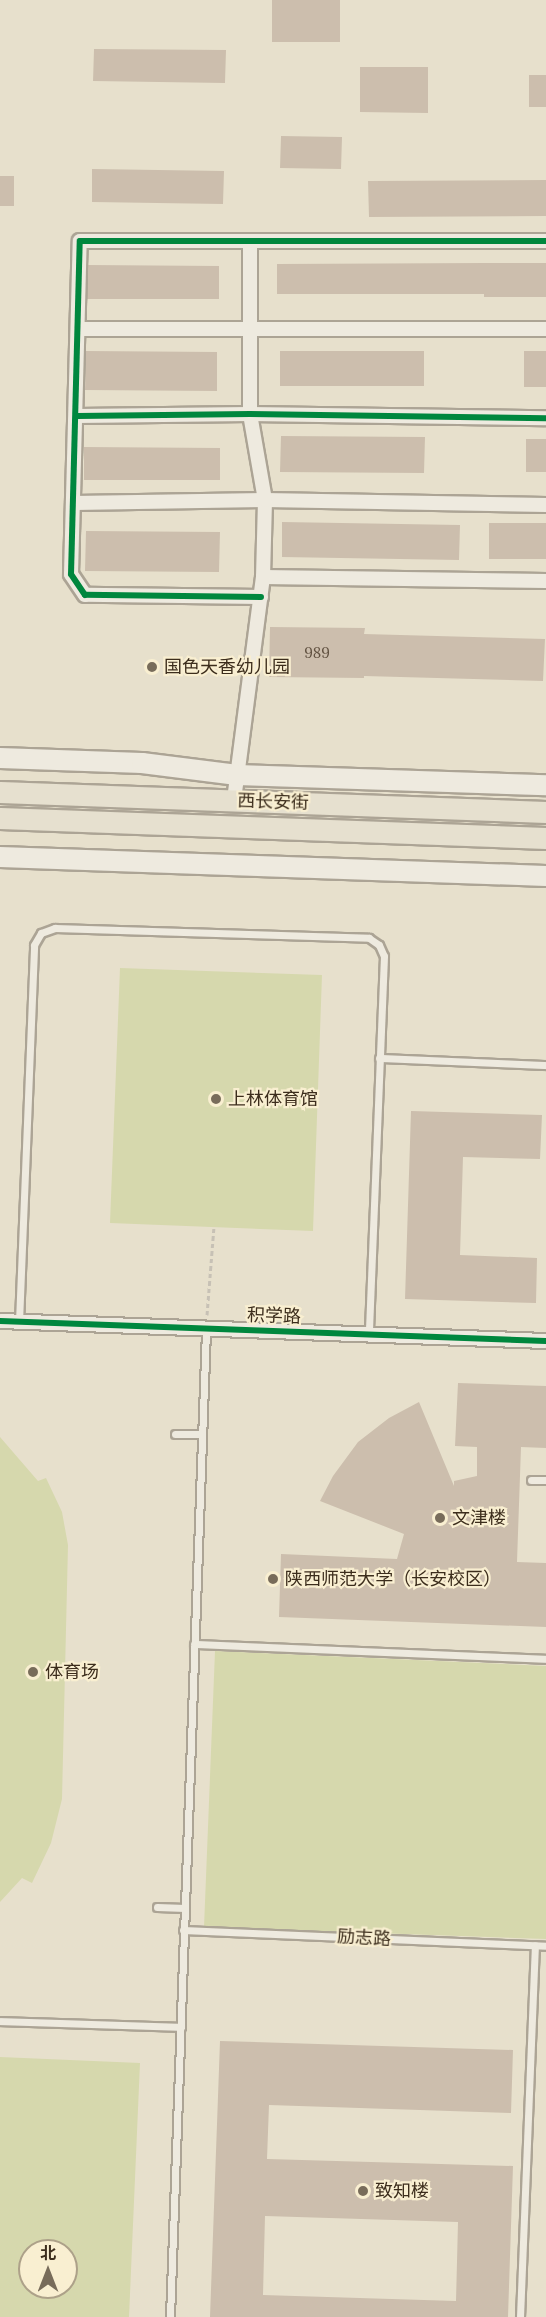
<!DOCTYPE html>
<meta charset="utf-8">
<style>
body{margin:0}
#map{position:relative;width:546px;height:2317px;overflow:hidden;background:#e7e0cc;font-family:Lora,"Noto Sans SC",serif}
div>[style]{position:absolute}
[style*='--x']{left:calc(var(--x)*1px);top:calc(var(--y)*1px);width:calc(var(--w)*1px);rotate:calc(var(--a)*1deg)}
.green>*{inset:0;background:#d6d8ad}
.building>*{inset:0;background:#ccbead}
.path>*{height:3px;margin-top:-1.5px;transform-origin:0;background:repeating-linear-gradient(90deg,#c7c1b5 0 4.5px,transparent 0 7.5px)}
.roads{filter:drop-shadow(2px 0 #aca495) drop-shadow(-2px 0 #aca495) drop-shadow(0 2px #aca495) drop-shadow(0 -2px #aca495)}
.lane>*{height:7px;margin:-3.5px;padding:0 3.5px;transform-origin:3.5px;border-radius:3.5px;background:#eeeadf}
.street>*{height:14px;margin:-7px;padding:0 7px;transform-origin:7px;border-radius:7px;background:#eeeadf}
.secondary>*{height:20px;margin:-10px;padding:0 10px;transform-origin:10px;border-radius:10px;background:#eeeadf}
.primary>*{height:21px;margin:-10.5px;padding:0 10.5px;transform-origin:10.5px;border-radius:10.5px;background:#e6e0cf}
.cycleway>*{height:6px;margin:-3px;padding:0 3px;transform-origin:3px;border-radius:3px;background:#00873e}
.dots>*{width:16px;height:16px;translate:-50% -50%;box-sizing:border-box;border:3px solid #f9efd1;border-radius:50%}
span{translate:-50% -50%;white-space:nowrap;text-align:center;line-height:1.15;-webkit-text-stroke:4.5px #f9efd1;paint-order:stroke}
.number-label{font-size:15px;color:#605140}
.number-label span{-webkit-text-stroke-width:0}
.poi-label{font-size:18px;color:#3c2d1c}
.left{translate:0 -50%;text-align:left}
.street-label{font-size:18px;color:#3c2d1c}
.north{position:absolute;left:18px;top:2239px;width:60px;height:60px;box-sizing:border-box;background:#f9efd1;border:2px solid #ada189;border-radius:50%;rotate:0deg;font-size:16px;font-weight:700;line-height:24px;text-align:center;color:#3c2d1c}
.north::after{content:'';display:block;margin:auto;width:21px;height:27px;background:#786c5a;clip-path:polygon(50% 0,100% 100%,50% 72%,0 100%)}
</style>
<div id="map">
<div class="green">
<div style="clip-path:polygon(120px 968px,322px 975px,313px 1231px,110px 1223px)"></div>
<div style="clip-path:polygon(0 1437px,38px 1481px,46px 1478px,62px 1512px,68px 1545px,62px 1799px,51px 1843px,32px 1883px,22px 1878px,0 1902px)"></div>
<div style="clip-path:polygon(215px 1651px,546px 1666px,546px 1939px,204px 1927px)"></div>
<div style="clip-path:polygon(evenodd,0 2057px,140px 2063px,129px 2317px,0 2317px,0 2057px,30px 2251px,66px 2251px,66px 2287px,30px 2287px,30px 2251px)"></div>
</div>
<div class="building">
<div style="clip-path:polygon(272px 0,340px 0,340px 42px,272px 42px)"></div>
<div style="clip-path:polygon(94px 49px,226px 50px,225px 83px,93px 81px)"></div>
<div style="clip-path:polygon(360px 67px,428px 67px,428px 113px,360px 112px)"></div>
<div style="clip-path:polygon(529px 75px,546px 75px,546px 107px,529px 107px)"></div>
<div style="clip-path:polygon(281px 136px,342px 137px,341px 169px,280px 168px)"></div>
<div style="clip-path:polygon(92px 169px,224px 171px,223px 204px,92px 202px)"></div>
<div style="clip-path:polygon(0 176px,14px 176px,14px 206px,0 206px)"></div>
<div style="clip-path:polygon(546px 180px,546px 216px,369px 217px,368px 181px)"></div>
<div style="clip-path:polygon(484px 263px,546px 263px,546px 297px,484px 297px,484px 294px,277px 294px,277px 264px)"></div>
<div style="clip-path:polygon(88px 265px,219px 266px,219px 299px,87px 299px)"></div>
<div style="clip-path:polygon(86px 351px,217px 352px,217px 391px,85px 390px)"></div>
<div style="clip-path:polygon(280px 351px,424px 351px,424px 386px,280px 386px)"></div>
<div style="clip-path:polygon(524px 351px,546px 351px,546px 387px,524px 387px)"></div>
<div style="clip-path:polygon(281px 436px,425px 437px,424px 473px,280px 472px)"></div>
<div style="clip-path:polygon(526px 439px,546px 439px,546px 472px,526px 472px)"></div>
<div style="clip-path:polygon(84px 447px,220px 448px,220px 480px,84px 480px)"></div>
<div style="clip-path:polygon(282px 522px,460px 525px,459px 560px,282px 557px)"></div>
<div style="clip-path:polygon(489px 523px,546px 523px,546px 559px,489px 559px)"></div>
<div style="clip-path:polygon(86px 531px,220px 532px,219px 572px,85px 571px)"></div>
<div style="clip-path:polygon(270px 627px,365px 628px,364px 634px,545px 639px,543px 681px,364px 676px,364px 678px,269px 677px)"></div>
<div style="clip-path:polygon(411px 1111px,542px 1115px,540px 1159px,463px 1157px,460px 1255px,537px 1258px,536px 1303px,405px 1299px)"></div>
<div style="clip-path:polygon(458px 1383px,546px 1386px,546px 1448px,521px 1447px,517px 1562px,546px 1563px,546px 1627px,279px 1617px,281px 1554px,397px 1559px,404px 1534px,320px 1501px,333px 1476px,358px 1442px,389px 1418px,419px 1402px,454px 1486px,454px 1481px,477px 1476px,477px 1447px,455px 1446px)"></div>
<div style="clip-path:polygon(evenodd,220px 2041px,513px 2050px,511px 2113px,269px 2105px,267px 2159px,513px 2166px,508px 2317px,210px 2317px,220px 2041px,265px 2216px,458px 2222px,456px 2301px,263px 2295px,265px 2216px)"></div>
</div>
<div class="path">
<div style="--x:207;--y:1315;--w:88;--a:-85.5"></div>
</div>
<div class="roads">
<div class="lane">
<div style="--x:379;--y:1058;--w:167;--a:2.4"></div>
<div style="--x:19;--y:1322;--w:377;--a:-87.7"></div>
<div style="--x:34;--y:945;--w:14;--a:-60"></div>
<div style="--x:41;--y:933;--w:15;--a:-20"></div>
<div style="--x:55;--y:928;--w:314;--a:1.8"></div>
<div style="--x:369;--y:938;--w:12;--a:35"></div>
<div style="--x:379;--y:945;--w:12;--a:66"></div>
<div style="--x:384;--y:956;--w:378;--a:92.3"></div>
<div style="--x:175;--y:1434;--w:27;--a:0"></div>
<div style="--x:531;--y:1480;--w:15;--a:0"></div>
<div style="--x:194;--y:1644;--w:352;--a:2.4"></div>
<div style="--x:157;--y:1907;--w:28;--a:2"></div>
<div style="--x:183;--y:1930;--w:363;--a:2.5"></div>
<div style="--x:0;--y:2021;--w:181;--a:1.9"></div>
<div style="--x:170;--y:2317;--w:989;--a:-87.91"></div>
<div style="--x:520;--y:2317;--w:372;--a:-87.7"></div>
</div>
<div class="street">
<div style="--x:79;--y:329;--w:467;--a:0"></div>
<div style="--x:77;--y:416;--w:173;--a:-0.7"></div>
<div style="--x:250;--y:414;--w:296;--a:0.8"></div>
<div style="--x:74;--y:503;--w:191;--a:-0.9"></div>
<div style="--x:265;--y:500;--w:281;--a:1"></div>
<div style="--x:263;--y:577;--w:283;--a:0.8"></div>
<div style="--x:261;--y:597;--w:176;--a:-179.3"></div>
<div style="--x:85;--y:595;--w:25;--a:-124"></div>
<div style="--x:71;--y:574;--w:333;--a:-88.5"></div>
<div style="--x:80;--y:241;--w:466;--a:0"></div>
<div style="--x:234;--y:800;--w:225;--a:-82.6"></div>
<div style="--x:263;--y:577;--w:77;--a:-88.5"></div>
<div style="--x:265;--y:500;--w:87;--a:-99.9"></div>
<div style="--x:250;--y:414;--w:171;--a:-90"></div>
<div style="--x:0;--y:1321;--w:546;--a:2.1"></div>
</div>
<div class="secondary">
<div style="--x:0;--y:758;--w:142;--a:2"></div>
<div style="--x:142;--y:763;--w:96;--a:7.2"></div>
<div style="--x:237;--y:775;--w:309;--a:1.9"></div>
<div style="--x:0;--y:857;--w:546;--a:1.99"></div>
</div>
<div class="primary">
<div style="--x:0;--y:792;--w:546;--a:2.1"></div>
<div style="--x:0;--y:818;--w:546;--a:2.1"></div>
</div>
</div>
<div class="cycleway">
<div style="--x:77;--y:416;--w:173;--a:-0.7"></div>
<div style="--x:250;--y:414;--w:296;--a:0.8"></div>
<div style="--x:261;--y:597;--w:176;--a:-179.3"></div>
<div style="--x:85;--y:595;--w:25;--a:-124"></div>
<div style="--x:71;--y:574;--w:333;--a:-88.5"></div>
<div style="--x:80;--y:241;--w:466;--a:0"></div>
<div style="--x:0;--y:1321;--w:546;--a:2.1"></div>
</div>
<div class="dots">
<div style="left:152px;top:667px;background:#786c5a"></div>
<div style="left:216px;top:1099px;background:#786c5a"></div>
<div style="left:440px;top:1518px;background:#786c5a"></div>
<div style="left:273px;top:1579px;background:#786c5a"></div>
<div style="left:33px;top:1672px;background:#786c5a"></div>
<div style="left:363px;top:2191px;background:#786c5a"></div>
</div>
<div class="number-label">
<span style="left:317px;top:653px">989</span>
</div>
<div class="poi-label">
<span class="left" style="left:164px;top:667px">国色天香幼儿园</span>
<span class="left" style="left:228px;top:1099px">上林体育馆</span>
<span class="left" style="left:452px;top:1518px">文津楼</span>
<span class="left" style="left:285px;top:1579px">陕西师范大学（长安校区）</span>
<span class="left" style="left:45px;top:1672px">体育场</span>
<span class="left" style="left:375px;top:2191px">致知楼</span>
</div>
<div class="street-label">
<span style="left:273px;top:802px;rotate:2deg">西长安街</span>
<span style="left:274px;top:1316px;rotate:2deg">积学路</span>
<span style="left:364px;top:1938px;rotate:3deg">励志路</span>
</div>
<div class="north">北</div>
</div>
